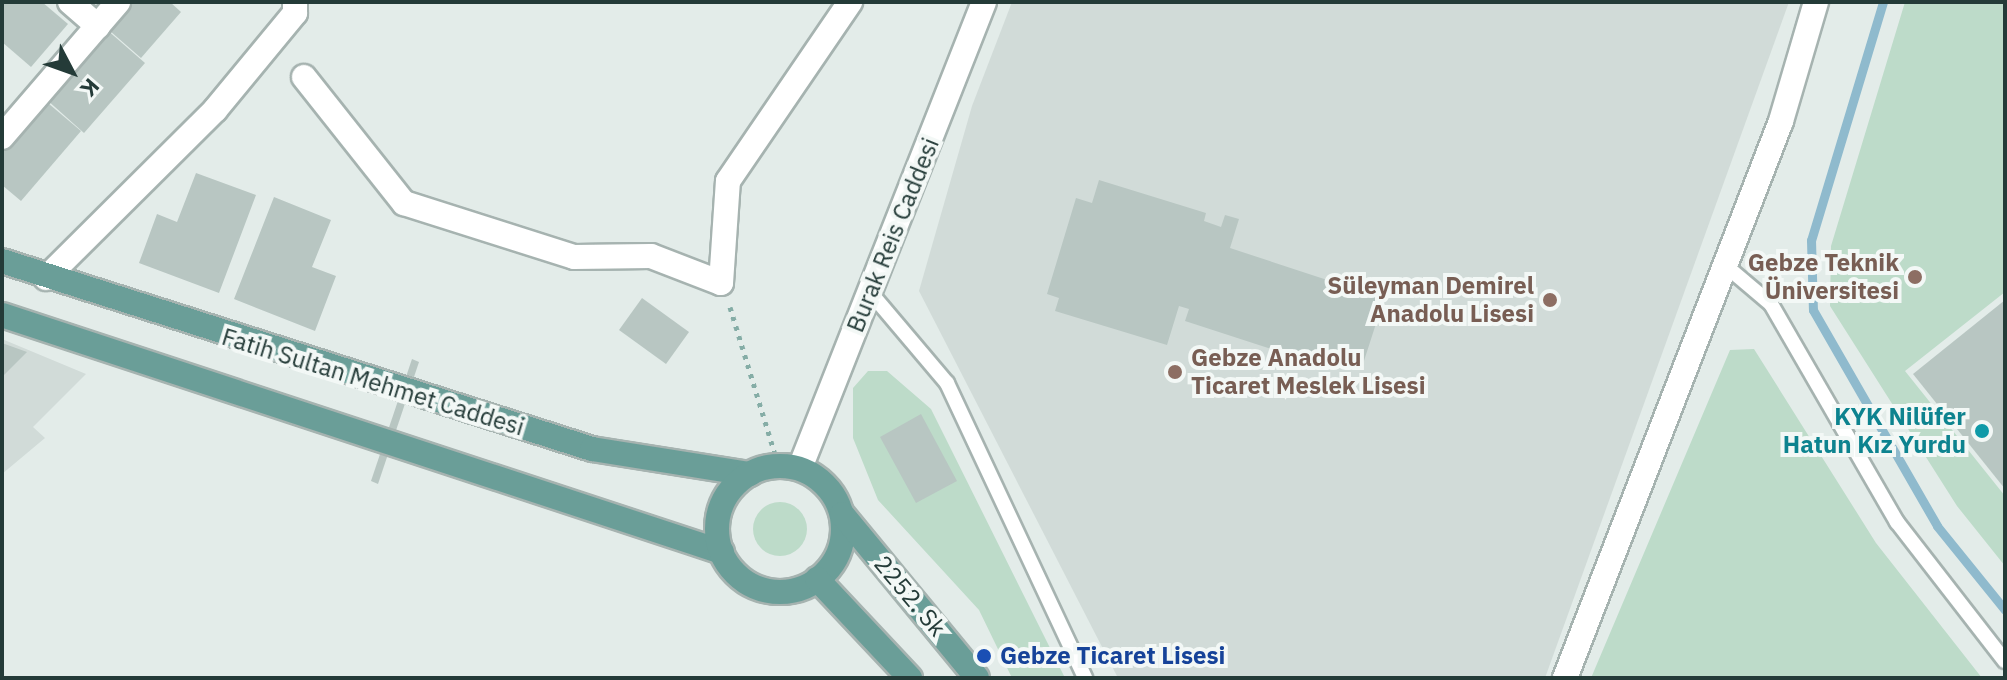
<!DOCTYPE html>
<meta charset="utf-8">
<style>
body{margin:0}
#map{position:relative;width:2007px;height:680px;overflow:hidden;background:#e3ece9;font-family:"IBM Plex Sans",sans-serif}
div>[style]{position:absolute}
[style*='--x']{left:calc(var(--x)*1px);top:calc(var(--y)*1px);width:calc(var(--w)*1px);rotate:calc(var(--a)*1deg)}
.built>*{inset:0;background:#d1dbd8}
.green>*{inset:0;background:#bddbc9}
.round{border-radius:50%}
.stream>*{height:9px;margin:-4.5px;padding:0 4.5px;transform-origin:4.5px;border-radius:4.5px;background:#8fbacd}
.building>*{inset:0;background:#b8c6c2}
.path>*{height:5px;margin-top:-2.5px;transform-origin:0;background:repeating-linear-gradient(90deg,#85ada6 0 4px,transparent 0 10px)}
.roads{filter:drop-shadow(2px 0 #a6b3b0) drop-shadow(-2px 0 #a6b3b0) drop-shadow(0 2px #a6b3b0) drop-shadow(0 -2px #a6b3b0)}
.lane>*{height:14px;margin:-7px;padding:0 7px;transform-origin:7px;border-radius:7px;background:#fff}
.street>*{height:24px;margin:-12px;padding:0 12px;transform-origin:12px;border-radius:12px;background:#fff}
.primary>*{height:24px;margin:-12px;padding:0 12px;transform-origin:12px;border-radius:12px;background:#6a9e98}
.primary>.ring{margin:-12px;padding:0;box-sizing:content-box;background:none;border:24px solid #6a9e98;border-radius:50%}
.dots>*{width:22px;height:22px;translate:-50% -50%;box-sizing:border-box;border:4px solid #f3f8f6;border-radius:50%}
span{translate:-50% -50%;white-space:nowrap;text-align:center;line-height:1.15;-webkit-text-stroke:8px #f3f8f6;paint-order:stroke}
.street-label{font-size:24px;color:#243b38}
.education-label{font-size:24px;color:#785e54;font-weight:700}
.right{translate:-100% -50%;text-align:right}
.left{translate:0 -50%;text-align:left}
.culture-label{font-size:24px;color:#0d838f;font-weight:700}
.transit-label{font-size:24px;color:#164399;font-weight:700}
.frame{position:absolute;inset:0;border:4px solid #243b38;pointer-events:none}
.north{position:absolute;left:32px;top:32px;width:80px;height:80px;-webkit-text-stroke:6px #f3f8f6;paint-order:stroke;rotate:131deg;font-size:22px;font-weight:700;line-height:32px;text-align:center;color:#243b38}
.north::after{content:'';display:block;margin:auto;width:28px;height:36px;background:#243b38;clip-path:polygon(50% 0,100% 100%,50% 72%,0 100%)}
</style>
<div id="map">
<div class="built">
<div style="clip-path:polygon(1012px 2px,1789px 2px,1545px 678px,1118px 678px,919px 291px,972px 106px)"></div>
<div style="clip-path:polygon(2px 339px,86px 374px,33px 427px,45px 438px,2px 474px)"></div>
</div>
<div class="green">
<div style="clip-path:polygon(1905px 2px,2005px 2px,2005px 292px,1905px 371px,2005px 496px,2005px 566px,1957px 506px,1830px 306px,1831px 246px)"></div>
<div style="clip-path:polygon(1754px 349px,1876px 543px,1982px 678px,1591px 678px,1730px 350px)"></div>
<div style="clip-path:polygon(868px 371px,887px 371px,931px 409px,1065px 678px,1012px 678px,979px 610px,878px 500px,853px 438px,853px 388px)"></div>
<div class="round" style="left:753px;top:502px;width:54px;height:54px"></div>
</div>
<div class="stream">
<div style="--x:1883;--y:2;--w:249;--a:106.8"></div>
<div style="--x:1811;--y:240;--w:70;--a:88.4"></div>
<div style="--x:1813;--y:310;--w:249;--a:60.1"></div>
<div style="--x:1937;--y:526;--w:108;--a:51"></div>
</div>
<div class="building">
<div style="clip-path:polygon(2px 2px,42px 2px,68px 24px,31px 67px,2px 42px)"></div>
<div style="clip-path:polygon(122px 2px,170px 2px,181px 12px,141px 58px,102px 24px)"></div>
<div style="clip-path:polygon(106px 29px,145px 63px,84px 133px,46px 99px)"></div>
<div style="clip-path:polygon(42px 98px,81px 131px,21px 201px,2px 185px,2px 145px)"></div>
<div style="clip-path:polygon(196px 173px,256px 195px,219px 293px,139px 263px,157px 214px,177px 222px)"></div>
<div style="clip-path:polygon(1099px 180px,1206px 213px,1204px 221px,1221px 227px,1225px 215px,1239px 219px,1230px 248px,1376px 296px,1383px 302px,1362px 367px,1328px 356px,1324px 366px,1185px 321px,1189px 309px,1179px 306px,1167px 345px,1055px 311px,1059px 298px,1047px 294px,1076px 198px,1092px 203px)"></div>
<div style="clip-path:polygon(274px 197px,331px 220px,312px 267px,336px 276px,315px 331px,234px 299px)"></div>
<div style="clip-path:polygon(642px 298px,689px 332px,666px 364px,619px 330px)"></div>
<div style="clip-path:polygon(2005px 300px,2005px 489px,1913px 374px)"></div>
<div style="clip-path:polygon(2px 343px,27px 352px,2px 377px)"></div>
<div style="clip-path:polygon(412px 359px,419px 362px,378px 484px,371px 481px)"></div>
<div style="clip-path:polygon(921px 414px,957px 481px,916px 503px,880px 437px)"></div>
</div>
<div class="path">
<div style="--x:730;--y:307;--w:157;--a:73"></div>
</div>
<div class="roads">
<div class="lane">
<div style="--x:1726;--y:266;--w:59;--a:40.2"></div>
<div style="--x:1771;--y:304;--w:252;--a:60"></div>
<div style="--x:1897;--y:522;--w:176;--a:52.2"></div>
<div style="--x:870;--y:292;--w:119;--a:49.8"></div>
<div style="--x:947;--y:383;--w:326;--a:64.9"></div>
</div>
<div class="street">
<div style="--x:70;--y:2;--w:37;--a:41"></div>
<div style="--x:304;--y:77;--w:161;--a:51.6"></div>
<div style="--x:404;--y:203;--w:178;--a:17.6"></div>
<div style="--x:574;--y:257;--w:77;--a:-0.7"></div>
<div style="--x:651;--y:256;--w:75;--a:21.1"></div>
<div style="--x:721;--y:283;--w:102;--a:-86.1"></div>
<div style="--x:728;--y:181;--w:217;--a:-55.7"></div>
<div style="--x:2;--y:137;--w:178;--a:-49.3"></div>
<div style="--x:46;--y:278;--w:238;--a:-44.8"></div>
<div style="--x:215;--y:110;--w:126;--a:-50.5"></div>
<div style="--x:295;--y:13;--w:11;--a:-90"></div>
<div style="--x:800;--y:468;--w:501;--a:-68.45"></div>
<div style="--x:1565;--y:678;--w:597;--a:-68.8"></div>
<div style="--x:1781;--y:121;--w:124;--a:-73.6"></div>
</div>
<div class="primary">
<div style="--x:2;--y:261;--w:619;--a:17.67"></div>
<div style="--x:592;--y:449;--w:160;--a:9"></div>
<div style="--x:2;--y:315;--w:758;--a:18.22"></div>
<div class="ring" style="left:717px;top:466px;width:102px;height:102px"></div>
<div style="--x:842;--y:514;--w:212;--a:50.5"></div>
<div style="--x:817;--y:579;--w:136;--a:46.8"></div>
</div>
</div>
<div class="dots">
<div style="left:1915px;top:277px;background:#8d6e63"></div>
<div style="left:1550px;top:300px;background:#8d6e63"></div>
<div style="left:1175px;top:372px;background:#8d6e63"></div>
<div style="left:1982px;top:431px;background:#0f9aa8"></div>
<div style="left:984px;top:656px;background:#1a4fb4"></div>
</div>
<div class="street-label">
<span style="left:893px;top:235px;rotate:-68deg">Burak Reis Caddesi</span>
<span style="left:373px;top:382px;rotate:17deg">Fatih Sultan Mehmet Caddesi</span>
<span style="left:910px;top:596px;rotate:50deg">2252. Sk</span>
</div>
<div class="education-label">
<span class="right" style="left:1899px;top:277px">Gebze Teknik<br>Üniversitesi</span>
<span class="right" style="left:1534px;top:300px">Süleyman Demirel<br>Anadolu Lisesi</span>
<span class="left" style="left:1191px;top:372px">Gebze Anadolu<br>Ticaret Meslek Lisesi</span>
</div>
<div class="culture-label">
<span class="right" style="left:1966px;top:431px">KYK Nilüfer<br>Hatun Kız Yurdu</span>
</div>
<div class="transit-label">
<span class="left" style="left:1000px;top:656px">Gebze Ticaret Lisesi</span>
</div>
<div class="frame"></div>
<div class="north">K</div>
</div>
